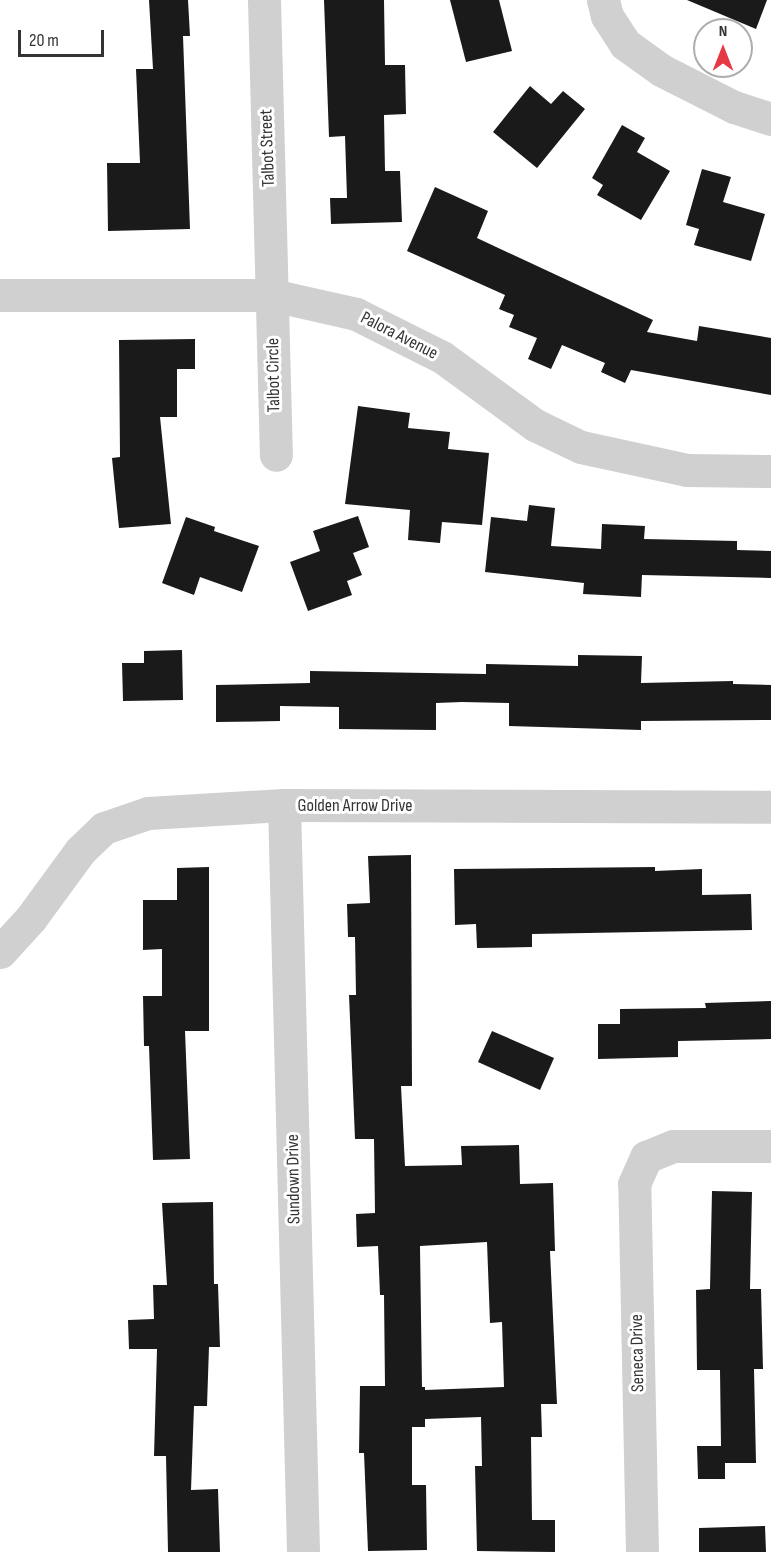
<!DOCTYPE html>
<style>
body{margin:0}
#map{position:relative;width:771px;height:1552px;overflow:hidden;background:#fff;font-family:"Sofia Sans Condensed",sans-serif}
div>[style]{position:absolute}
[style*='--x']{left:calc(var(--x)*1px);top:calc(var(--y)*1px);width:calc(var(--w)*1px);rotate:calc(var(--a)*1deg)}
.building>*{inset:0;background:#1a1a1a}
.minor>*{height:33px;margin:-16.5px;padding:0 16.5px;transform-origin:16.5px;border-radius:16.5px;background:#d0d0d0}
span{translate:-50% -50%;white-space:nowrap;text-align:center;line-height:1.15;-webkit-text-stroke:6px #fff;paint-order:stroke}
.street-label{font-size:18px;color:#333}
.north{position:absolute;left:693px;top:18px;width:60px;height:60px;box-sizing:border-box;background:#fff;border:2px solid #adadad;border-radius:50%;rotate:0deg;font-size:16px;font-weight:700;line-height:24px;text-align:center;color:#333}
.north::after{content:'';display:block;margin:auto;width:21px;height:27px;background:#e63946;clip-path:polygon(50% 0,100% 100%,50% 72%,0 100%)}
.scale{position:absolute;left:18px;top:30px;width:86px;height:27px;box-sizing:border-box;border:3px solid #333;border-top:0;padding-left:8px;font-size:18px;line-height:21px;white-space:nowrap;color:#333;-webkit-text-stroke:4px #fff;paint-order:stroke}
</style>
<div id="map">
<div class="building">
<div style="clip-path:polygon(149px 0,188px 0,190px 36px,183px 36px,190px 229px,108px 231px,107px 163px,140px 163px,136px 69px,153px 69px)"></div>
<div style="clip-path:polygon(324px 0,384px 0,385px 65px,405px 65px,406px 114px,384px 115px,385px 171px,400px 171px,402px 222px,331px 224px,330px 198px,347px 198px,345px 136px,329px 137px)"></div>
<div style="clip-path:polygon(450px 0,499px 0,512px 51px,466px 62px)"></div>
<div style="clip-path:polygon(687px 0,767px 0,756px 29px)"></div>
<div style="clip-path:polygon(530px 86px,551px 104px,563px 91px,585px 109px,537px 168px,493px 132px)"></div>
<div style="clip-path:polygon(622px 125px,645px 138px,637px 152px,670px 171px,641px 220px,597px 195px,603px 185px,592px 178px)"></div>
<div style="clip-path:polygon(702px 169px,731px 177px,723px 202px,765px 214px,751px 261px,694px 245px,699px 229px,686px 225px)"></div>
<div style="clip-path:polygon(435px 187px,488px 211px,477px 238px,653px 320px,647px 332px,697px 341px,699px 326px,771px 338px,771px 395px,631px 370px,625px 383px,601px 372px,605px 363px,562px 345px,551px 369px,528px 359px,537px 338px,509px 327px,514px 315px,499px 309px,505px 295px,407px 251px)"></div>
<div style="clip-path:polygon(195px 339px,195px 369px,177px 369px,177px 417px,160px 417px,171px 524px,119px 528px,112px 458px,120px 457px,119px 340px)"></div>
<div style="clip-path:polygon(358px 406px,410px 413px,408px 428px,450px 432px,448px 449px,489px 453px,482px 525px,442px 522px,440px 543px,408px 540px,410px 510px,345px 504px)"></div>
<div style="clip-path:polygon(529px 505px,555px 508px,551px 546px,601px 549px,602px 524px,645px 526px,644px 539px,737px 541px,737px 550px,771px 551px,771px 578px,642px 575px,641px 597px,583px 594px,584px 583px,485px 572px,491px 517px,527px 521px)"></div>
<div style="clip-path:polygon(358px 516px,369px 547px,353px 553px,362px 575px,347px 581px,352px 595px,308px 611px,290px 562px,320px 551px,313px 531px)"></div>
<div style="clip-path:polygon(186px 517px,215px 527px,214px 531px,259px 546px,242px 592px,200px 577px,194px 595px,162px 583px)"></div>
<div style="clip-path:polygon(182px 650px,183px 700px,123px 701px,122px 663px,144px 663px,144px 651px)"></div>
<div style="clip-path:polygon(578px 655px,642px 656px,641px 683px,733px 681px,733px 684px,771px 685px,771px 720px,641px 721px,641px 730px,509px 726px,509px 703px,462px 702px,436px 703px,436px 730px,339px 729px,339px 707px,280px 706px,280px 721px,216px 722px,216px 685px,310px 683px,310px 671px,486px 674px,486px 664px,578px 666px)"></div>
<div style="clip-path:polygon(evenodd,411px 855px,412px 1086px,401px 1086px,405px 1166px,462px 1165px,461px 1146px,519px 1145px,520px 1184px,553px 1183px,555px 1251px,550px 1251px,557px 1404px,541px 1404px,542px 1437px,531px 1437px,532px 1520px,555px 1520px,555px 1552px,477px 1551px,475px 1466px,482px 1466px,481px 1417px,425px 1419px,425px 1427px,412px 1427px,412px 1485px,426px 1485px,427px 1550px,368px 1551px,364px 1453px,359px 1453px,360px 1386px,385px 1386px,384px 1295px,380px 1295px,378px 1246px,357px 1247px,356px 1214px,375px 1213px,374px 1139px,355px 1139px,349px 995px,356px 995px,355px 937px,348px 937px,347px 904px,370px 903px,368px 856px,411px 855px,487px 1242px,490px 1323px,502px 1322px,504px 1387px,425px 1390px,425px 1387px,422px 1387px,420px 1246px,487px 1242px)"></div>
<div style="clip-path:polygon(209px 867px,209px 1031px,185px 1031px,190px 1159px,153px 1160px,149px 1046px,144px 1046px,143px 996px,162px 996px,162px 949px,143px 950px,143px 900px,177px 900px,177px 868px)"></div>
<div style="clip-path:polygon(655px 867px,655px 871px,702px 869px,702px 895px,751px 894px,752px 930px,532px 934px,532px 947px,477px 948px,476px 924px,455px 925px,454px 869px)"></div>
<div style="clip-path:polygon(771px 1001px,771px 1039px,678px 1041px,678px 1057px,598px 1059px,598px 1024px,620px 1024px,620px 1009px,706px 1008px,705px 1003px)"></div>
<div style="clip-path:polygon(492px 1031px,554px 1058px,540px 1090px,478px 1062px)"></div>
<div style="clip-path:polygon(712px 1191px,752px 1192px,750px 1289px,761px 1289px,763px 1369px,754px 1369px,756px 1463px,725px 1463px,725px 1479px,698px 1479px,697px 1446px,721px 1446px,720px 1370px,697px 1370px,696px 1290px,710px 1289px)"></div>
<div style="clip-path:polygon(213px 1202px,214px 1284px,218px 1284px,220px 1347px,209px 1347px,207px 1406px,194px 1406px,191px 1490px,218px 1489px,220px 1552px,168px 1552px,166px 1456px,154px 1456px,157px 1349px,129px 1349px,128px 1320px,154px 1319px,153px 1285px,167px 1285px,162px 1203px)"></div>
<div style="clip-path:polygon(765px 1526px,766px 1552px,699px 1552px,699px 1528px)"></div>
</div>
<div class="minor">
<div style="--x:264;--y:0;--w:455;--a:88.5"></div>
<div style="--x:603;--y:0;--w:16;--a:76"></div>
<div style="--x:607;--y:16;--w:33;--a:57"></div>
<div style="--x:625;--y:44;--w:44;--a:35.8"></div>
<div style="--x:661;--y:70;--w:82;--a:26.9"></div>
<div style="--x:734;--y:107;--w:39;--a:18"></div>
<div style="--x:0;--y:295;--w:272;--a:0"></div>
<div style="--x:272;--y:295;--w:86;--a:12.7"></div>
<div style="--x:356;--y:314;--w:96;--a:26.6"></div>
<div style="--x:442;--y:357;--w:115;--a:36.2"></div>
<div style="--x:535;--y:425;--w:51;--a:25.6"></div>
<div style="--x:581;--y:447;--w:108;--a:12.2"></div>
<div style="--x:687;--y:470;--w:84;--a:0.7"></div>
<div style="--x:284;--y:805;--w:747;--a:88.54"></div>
<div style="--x:0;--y:952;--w:46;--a:-47.6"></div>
<div style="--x:31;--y:918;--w:83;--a:-53.8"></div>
<div style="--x:80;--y:851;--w:33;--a:-44"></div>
<div style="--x:104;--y:828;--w:46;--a:-18.8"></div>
<div style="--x:148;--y:813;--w:136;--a:-3.4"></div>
<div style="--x:284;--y:805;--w:487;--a:0.2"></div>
<div style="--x:642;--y:1552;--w:368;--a:-91.2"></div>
<div style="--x:634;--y:1184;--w:30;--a:-66"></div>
<div style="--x:646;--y:1157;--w:29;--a:-22"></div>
<div style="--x:673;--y:1146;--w:98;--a:0"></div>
</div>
<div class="street-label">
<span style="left:268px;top:148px;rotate:-92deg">Talbot Street</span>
<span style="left:399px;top:336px;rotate:27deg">Palora Avenue</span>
<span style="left:274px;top:375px;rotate:-91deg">Talbot Circle</span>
<span style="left:355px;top:806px">Golden Arrow Drive</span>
<span style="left:294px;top:1179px;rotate:-91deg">Sundown Drive</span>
<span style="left:638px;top:1353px;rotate:-91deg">Seneca Drive</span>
</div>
<div class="north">N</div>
<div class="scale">20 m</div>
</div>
